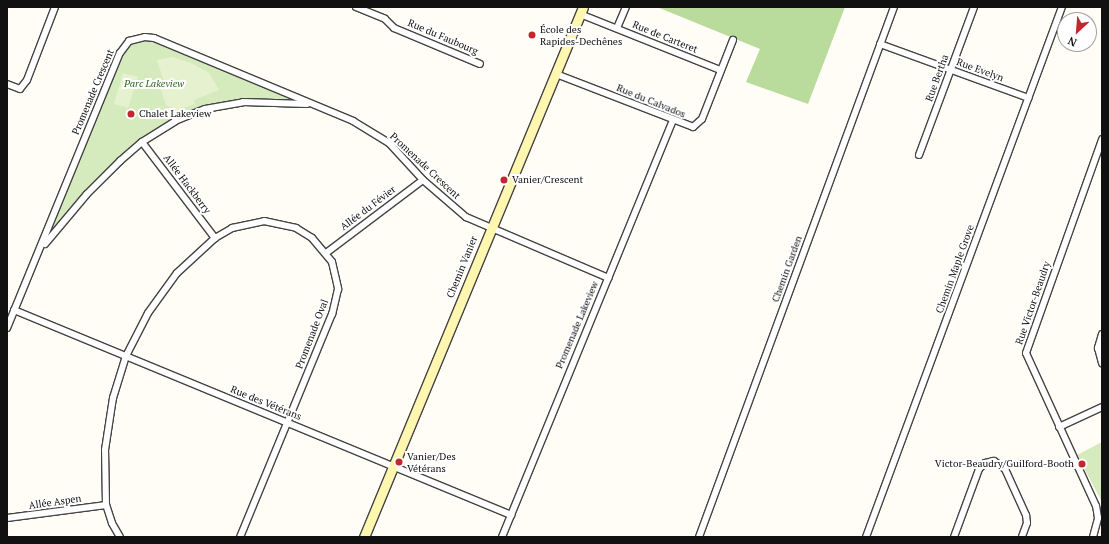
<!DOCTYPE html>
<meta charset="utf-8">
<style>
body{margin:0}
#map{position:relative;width:1109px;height:544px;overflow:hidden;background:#fffdf5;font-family:"PT Serif",serif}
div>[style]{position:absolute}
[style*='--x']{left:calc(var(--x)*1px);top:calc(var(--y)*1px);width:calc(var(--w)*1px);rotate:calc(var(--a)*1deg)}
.green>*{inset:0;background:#d5ebbd}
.forest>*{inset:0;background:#b9dc9c}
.pitch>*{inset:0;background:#e6f2cf}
.roads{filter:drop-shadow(1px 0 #444) drop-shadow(-1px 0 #444) drop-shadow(0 1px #444) drop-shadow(0 -1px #444)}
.street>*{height:6px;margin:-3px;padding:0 3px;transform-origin:3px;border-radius:3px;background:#fff}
.secondary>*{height:9px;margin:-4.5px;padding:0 4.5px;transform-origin:4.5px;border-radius:4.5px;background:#fff6b0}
.dots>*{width:11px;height:11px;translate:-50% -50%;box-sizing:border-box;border:2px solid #fff;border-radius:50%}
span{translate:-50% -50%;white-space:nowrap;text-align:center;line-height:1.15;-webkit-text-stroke:4px #fff;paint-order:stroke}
.poi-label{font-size:10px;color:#111}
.left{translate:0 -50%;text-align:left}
.right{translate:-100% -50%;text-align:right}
.street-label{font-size:10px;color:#111}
.park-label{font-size:10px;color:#2f6b1f;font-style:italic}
.frame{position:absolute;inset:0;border:8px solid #111;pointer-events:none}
.north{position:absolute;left:1057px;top:12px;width:40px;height:40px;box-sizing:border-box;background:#fff;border:1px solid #a0a0a0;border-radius:50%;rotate:206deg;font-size:11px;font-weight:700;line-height:16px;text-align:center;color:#111}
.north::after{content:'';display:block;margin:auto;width:14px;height:18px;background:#c4262e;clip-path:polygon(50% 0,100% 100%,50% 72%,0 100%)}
</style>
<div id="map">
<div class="green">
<div style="clip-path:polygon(145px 37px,316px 105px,224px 105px,175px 121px,120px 161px,40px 250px,124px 46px)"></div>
<div style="clip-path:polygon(1102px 442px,1102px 502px,1077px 455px)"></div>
</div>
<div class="forest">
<div style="clip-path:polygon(657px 7px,845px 7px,808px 104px,746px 82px,760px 49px)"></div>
</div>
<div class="pitch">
<div style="clip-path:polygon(172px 57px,191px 63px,209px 73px,219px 90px,194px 100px,195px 104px,177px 110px,166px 105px,160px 87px,165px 85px,157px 60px)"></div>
<div style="clip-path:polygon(123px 73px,138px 77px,128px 108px,114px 104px)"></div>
</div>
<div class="roads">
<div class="street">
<div style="--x:356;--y:7;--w:31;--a:22"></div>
<div style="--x:385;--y:19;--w:13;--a:45"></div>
<div style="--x:394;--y:28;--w:93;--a:22.7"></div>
<div style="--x:580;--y:14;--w:151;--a:21.8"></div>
<div style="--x:617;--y:28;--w:23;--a:-67"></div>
<div style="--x:880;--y:44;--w:158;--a:20"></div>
<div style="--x:556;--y:74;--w:147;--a:21.1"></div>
<div style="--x:693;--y:127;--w:12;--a:-42"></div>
<div style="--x:702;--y:119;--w:85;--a:-68.6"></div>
<div style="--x:7;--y:84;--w:14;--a:21"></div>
<div style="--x:20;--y:89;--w:11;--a:-52"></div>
<div style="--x:27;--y:80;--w:78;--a:-69"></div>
<div style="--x:142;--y:142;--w:121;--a:52.8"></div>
<div style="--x:919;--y:155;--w:158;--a:-69.6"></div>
<div style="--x:45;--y:244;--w:65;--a:-50"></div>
<div style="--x:87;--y:194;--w:47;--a:-45"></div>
<div style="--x:120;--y:161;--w:29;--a:-41"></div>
<div style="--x:142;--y:142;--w:39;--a:-32"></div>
<div style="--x:175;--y:121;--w:32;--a:-22"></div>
<div style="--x:205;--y:109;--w:39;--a:-10"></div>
<div style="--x:243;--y:102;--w:64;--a:1.8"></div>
<div style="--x:326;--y:253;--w:121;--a:-37"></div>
<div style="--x:14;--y:310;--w:538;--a:22.41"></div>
<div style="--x:7;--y:328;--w:297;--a:-67.7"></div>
<div style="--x:120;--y:53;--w:15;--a:-53"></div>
<div style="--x:129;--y:41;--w:16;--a:-14"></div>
<div style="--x:145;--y:37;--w:9;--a:6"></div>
<div style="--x:154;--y:38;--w:216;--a:22.6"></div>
<div style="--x:353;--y:121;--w:42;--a:31.4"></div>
<div style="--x:389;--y:143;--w:50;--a:47.4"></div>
<div style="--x:423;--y:180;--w:57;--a:40.7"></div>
<div style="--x:466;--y:217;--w:155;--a:23.2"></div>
<div style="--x:1102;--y:334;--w:15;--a:106"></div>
<div style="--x:1098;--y:348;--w:16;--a:75"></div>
<div style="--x:1059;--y:427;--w:47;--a:-24.9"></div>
<div style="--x:7;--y:518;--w:100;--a:-7.5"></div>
<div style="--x:120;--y:537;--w:16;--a:-120"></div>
<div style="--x:112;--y:523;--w:19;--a:-108"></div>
<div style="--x:106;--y:505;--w:55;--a:-91"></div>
<div style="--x:105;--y:450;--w:53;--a:-81.3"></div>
<div style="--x:113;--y:398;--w:44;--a:-72.8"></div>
<div style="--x:126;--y:356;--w:48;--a:-62.9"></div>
<div style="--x:148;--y:313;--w:49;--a:-54.1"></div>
<div style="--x:177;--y:273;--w:52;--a:-42.6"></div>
<div style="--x:215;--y:238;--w:20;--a:-30"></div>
<div style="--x:232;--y:228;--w:33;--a:-12"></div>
<div style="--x:264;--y:221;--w:33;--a:12"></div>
<div style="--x:296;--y:228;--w:19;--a:32"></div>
<div style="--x:312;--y:238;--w:31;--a:50"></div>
<div style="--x:332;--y:262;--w:28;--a:77"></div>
<div style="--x:338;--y:289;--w:26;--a:103"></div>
<div style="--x:332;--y:314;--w:241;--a:112.4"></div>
<div style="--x:502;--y:537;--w:450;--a:-67.7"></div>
<div style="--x:699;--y:537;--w:565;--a:-69.8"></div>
<div style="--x:866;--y:537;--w:565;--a:-69.71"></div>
<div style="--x:954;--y:537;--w:72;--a:-69.8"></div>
<div style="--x:979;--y:469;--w:8;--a:-45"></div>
<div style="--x:985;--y:463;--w:9;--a:-13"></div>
<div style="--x:994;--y:461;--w:14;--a:36"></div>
<div style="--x:1005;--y:469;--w:51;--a:65.5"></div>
<div style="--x:1026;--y:515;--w:8;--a:83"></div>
<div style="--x:1027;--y:523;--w:15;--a:110"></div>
<div style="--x:1093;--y:537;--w:20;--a:-75"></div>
<div style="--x:1098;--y:518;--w:12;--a:-99"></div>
<div style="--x:1096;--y:506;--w:168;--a:-114.6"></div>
<div style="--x:1026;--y:353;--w:227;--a:-70.4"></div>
</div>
<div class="secondary">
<div style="--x:364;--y:537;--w:573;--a:-67.55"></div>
</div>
</div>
<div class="dots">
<div style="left:532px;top:35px;background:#c4262e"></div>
<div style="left:131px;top:114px;background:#c4262e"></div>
<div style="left:504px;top:180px;background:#c4262e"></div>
<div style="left:399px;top:462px;background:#c4262e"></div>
<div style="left:1082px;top:464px;background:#c4262e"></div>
</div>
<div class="poi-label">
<span class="left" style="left:540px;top:35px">École des<br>Rapides-Dechênes</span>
<span class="left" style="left:139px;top:114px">Chalet Lakeview</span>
<span class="left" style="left:512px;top:180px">Vanier/Crescent</span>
<span class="left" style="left:407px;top:462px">Vanier/Des<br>Vétérans</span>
<span class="right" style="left:1074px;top:464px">Victor-Beaudry/Guilford-Booth</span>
</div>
<div class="street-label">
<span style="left:443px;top:37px;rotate:23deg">Rue du Faubourg</span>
<span style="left:665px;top:37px;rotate:22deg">Rue de Carteret</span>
<span style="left:980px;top:70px;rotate:20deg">Rue Evelyn</span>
<span style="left:937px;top:78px;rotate:-70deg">Rue Bertha</span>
<span style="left:93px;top:92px;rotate:-67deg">Promenade Crescent</span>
<span style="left:651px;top:101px;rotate:22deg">Rue du Calvados</span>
<span style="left:425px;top:166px;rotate:43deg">Promenade Crescent</span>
<span style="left:187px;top:184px;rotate:53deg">Allée Hackberry</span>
<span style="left:368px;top:208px;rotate:-37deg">Allée du Févier</span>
<span style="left:462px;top:267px;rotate:-68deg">Chemin Vanier</span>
<span style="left:787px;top:269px;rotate:-70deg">Chemin Garden</span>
<span style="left:955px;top:269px;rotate:-70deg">Chemin Maple Grove</span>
<span style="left:1033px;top:303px;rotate:-71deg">Rue Victor-Beaudry</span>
<span style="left:577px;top:325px;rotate:-67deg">Promenade Lakeview</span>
<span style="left:312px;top:334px;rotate:-69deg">Promenade Oval</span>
<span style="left:266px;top:403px;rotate:22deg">Rue des Vétérans</span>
<span style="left:55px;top:502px;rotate:-8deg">Allée Aspen</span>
</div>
<div class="park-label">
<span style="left:154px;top:84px">Parc Lakeview</span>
</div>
<div class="frame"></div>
<div class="north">N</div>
</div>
